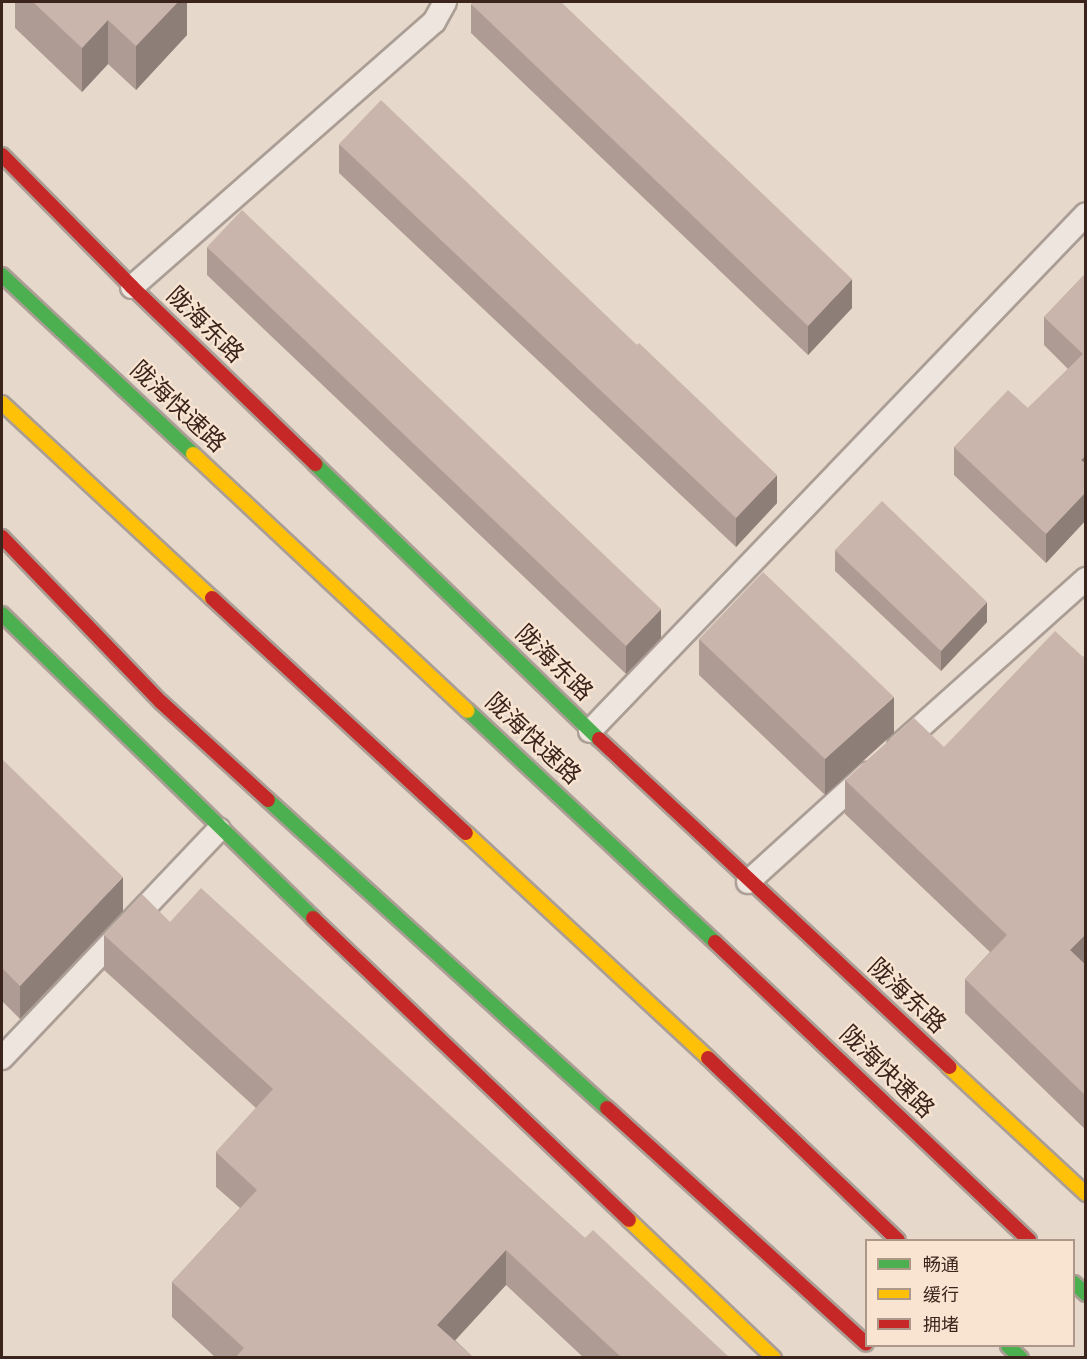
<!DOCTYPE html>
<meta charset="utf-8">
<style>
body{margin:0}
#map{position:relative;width:1087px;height:1359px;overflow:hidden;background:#e6d8cb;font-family:Spectral,"Noto Sans SC",serif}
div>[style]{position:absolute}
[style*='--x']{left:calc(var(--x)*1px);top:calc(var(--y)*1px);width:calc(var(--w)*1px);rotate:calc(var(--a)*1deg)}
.roads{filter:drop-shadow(2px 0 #ab9e95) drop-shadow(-2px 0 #ab9e95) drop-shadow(0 2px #ab9e95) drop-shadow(0 -2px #ab9e95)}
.lane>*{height:22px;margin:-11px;padding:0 11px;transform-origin:11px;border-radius:11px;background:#ede5de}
.fast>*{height:14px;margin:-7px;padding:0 7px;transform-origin:7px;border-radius:7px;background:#4caf50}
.slow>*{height:14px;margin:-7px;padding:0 7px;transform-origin:7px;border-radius:7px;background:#ffc107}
.jam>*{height:14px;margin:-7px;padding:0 7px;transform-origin:7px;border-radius:7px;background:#c62828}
.wall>*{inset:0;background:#ae9c94}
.shaded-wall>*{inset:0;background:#8d7f78}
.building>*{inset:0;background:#cab5ac}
span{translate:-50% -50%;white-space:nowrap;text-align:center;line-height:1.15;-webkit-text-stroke:4.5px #f8e4d1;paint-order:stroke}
.street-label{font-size:24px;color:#3b241c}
.frame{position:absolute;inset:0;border:3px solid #3b241c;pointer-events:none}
.legend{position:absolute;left:865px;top:1239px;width:210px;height:108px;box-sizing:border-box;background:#f8e4d1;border:2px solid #ac9789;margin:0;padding:8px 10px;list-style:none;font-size:18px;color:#3b241c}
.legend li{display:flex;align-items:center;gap:12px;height:30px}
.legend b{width:30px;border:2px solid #ac9789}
</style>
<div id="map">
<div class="roads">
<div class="lane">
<div style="--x:132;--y:287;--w:402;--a:-41.3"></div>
<div style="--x:434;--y:22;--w:23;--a:-61"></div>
<div style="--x:590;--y:731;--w:716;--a:-46.19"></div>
<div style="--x:899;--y:746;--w:251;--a:-41.8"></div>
<div style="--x:748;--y:882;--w:161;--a:-42.2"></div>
<div style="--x:2;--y:1058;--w:315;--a:-46.5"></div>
</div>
<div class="fast">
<div style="--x:2;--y:275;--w:262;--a:43.1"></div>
<div style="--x:315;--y:464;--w:395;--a:44.1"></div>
<div style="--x:2;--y:614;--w:435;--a:44.3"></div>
<div style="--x:468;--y:711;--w:338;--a:43.1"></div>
<div style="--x:268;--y:800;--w:458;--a:42.3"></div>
<div style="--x:1074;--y:1283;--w:16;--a:43"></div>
<div style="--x:1008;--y:1346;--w:18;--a:43"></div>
</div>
<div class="slow">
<div style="--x:2;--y:403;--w:287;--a:42.9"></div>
<div style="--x:193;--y:454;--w:376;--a:43.1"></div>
<div style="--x:466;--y:833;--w:330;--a:42.9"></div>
<div style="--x:949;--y:1067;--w:187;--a:42.8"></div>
<div style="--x:629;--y:1220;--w:200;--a:43.6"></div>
</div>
<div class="jam">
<div style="--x:2;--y:155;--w:185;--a:45.4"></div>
<div style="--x:132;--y:287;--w:255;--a:44"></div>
<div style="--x:2;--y:537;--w:229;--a:46.1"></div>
<div style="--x:161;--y:702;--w:145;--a:42.5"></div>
<div style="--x:212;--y:598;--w:346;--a:42.8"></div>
<div style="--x:599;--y:739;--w:480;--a:43.1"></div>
<div style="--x:313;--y:918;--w:437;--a:43.7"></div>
<div style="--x:715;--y:942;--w:433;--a:43.5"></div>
<div style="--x:708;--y:1058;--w:263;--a:43.8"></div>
<div style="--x:607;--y:1108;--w:350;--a:42.3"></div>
</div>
</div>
<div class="wall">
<div style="clip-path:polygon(15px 2px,187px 2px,187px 35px,136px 90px,108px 64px,82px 92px,15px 28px)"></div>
<div style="clip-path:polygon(471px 4px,852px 308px,808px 355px,471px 33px)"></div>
<div style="clip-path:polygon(339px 144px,637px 345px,777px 503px,736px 547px,339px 173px)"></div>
<div style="clip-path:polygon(207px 247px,661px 638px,626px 674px,207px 275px)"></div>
<div style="clip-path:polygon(1086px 273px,1086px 520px,1046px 563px,954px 475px,954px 447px,1028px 408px,1068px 369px,1044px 345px,1044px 317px)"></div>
<div style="clip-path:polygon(835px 550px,987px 622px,941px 671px,835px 571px)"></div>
<div style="clip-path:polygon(699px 639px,894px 733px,825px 795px,699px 675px)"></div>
<div style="clip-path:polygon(1086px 654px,1086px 1130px,965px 1013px,965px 979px,990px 952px,845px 814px,845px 780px,944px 747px,1083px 657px)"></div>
<div style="clip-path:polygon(2px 759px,123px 911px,20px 1019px,2px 1001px)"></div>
<div style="clip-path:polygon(170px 922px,585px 1238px,730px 1358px,584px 1358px,506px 1285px,455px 1340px,474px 1358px,216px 1358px,172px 1317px,172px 1282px,240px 1208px,216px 1187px,216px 1152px,256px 1108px,104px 970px,104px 935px)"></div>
</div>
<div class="shaded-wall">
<div style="clip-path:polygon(178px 2px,187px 2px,187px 35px,136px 90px,136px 46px)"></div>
<div style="clip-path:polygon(108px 20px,108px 64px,82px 92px,82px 48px)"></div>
<div style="clip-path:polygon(852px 279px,852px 308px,808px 355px,808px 326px)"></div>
<div style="clip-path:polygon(1086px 455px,1086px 484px,1081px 460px)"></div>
<div style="clip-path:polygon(777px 475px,777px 503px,736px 547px,736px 518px)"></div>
<div style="clip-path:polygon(1086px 492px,1086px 520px,1046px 563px,1046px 534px)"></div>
<div style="clip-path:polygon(987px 602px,987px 622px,941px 671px,941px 651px)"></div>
<div style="clip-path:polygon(661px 609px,661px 638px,626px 674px,626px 646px)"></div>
<div style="clip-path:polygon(894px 697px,894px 733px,825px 795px,825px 759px)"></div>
<div style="clip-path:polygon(123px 877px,123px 911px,20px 1019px,20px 986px)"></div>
<div style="clip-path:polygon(1086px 934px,1086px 968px,1070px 950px)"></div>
<div style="clip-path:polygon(506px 1250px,506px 1285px,439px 1358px,437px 1325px)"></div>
</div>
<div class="building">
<div style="clip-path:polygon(33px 2px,178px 2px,136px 46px,108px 20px,82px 48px)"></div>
<div style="clip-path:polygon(473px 2px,561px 2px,852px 279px,808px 326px,471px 4px)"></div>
<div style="clip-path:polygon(381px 100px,637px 345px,639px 343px,777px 475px,736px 518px,339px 144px)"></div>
<div style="clip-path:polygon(242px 210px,661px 609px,626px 646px,207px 247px)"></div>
<div style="clip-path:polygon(1086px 273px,1086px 455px,1081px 460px,1086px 464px,1086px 492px,1046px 534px,954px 447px,1008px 390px,1028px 408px,1083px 354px,1044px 317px)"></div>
<div style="clip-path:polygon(882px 501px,987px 602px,941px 651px,835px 550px)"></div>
<div style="clip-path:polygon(763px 572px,894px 697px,825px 759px,699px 639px)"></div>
<div style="clip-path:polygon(1055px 631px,1083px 657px,1086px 654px,1086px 934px,1070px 950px,1086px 965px,1086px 1096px,965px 979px,1007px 935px,845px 780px,914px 718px,944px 747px)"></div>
<div style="clip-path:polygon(2px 759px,123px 877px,20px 986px,2px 968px)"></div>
<div style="clip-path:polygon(201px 888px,585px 1238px,593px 1230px,730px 1358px,622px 1358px,506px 1250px,437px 1325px,474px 1358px,235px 1358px,244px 1348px,172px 1282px,257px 1190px,216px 1152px,273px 1089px,104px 935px,142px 894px,170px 922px)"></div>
</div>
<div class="street-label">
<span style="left:204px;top:326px;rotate:44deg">陇海东路</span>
<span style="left:177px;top:408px;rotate:43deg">陇海快速路</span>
<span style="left:553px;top:664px;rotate:44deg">陇海东路</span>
<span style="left:532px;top:740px;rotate:43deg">陇海快速路</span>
<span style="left:906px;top:997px;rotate:43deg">陇海东路</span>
<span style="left:886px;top:1073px;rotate:44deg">陇海快速路</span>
</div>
<div class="frame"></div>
<ul class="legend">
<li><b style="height:8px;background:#4caf50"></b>畅通</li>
<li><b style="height:8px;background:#ffc107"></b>缓行</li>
<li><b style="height:8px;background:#c62828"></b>拥堵</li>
</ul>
</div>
